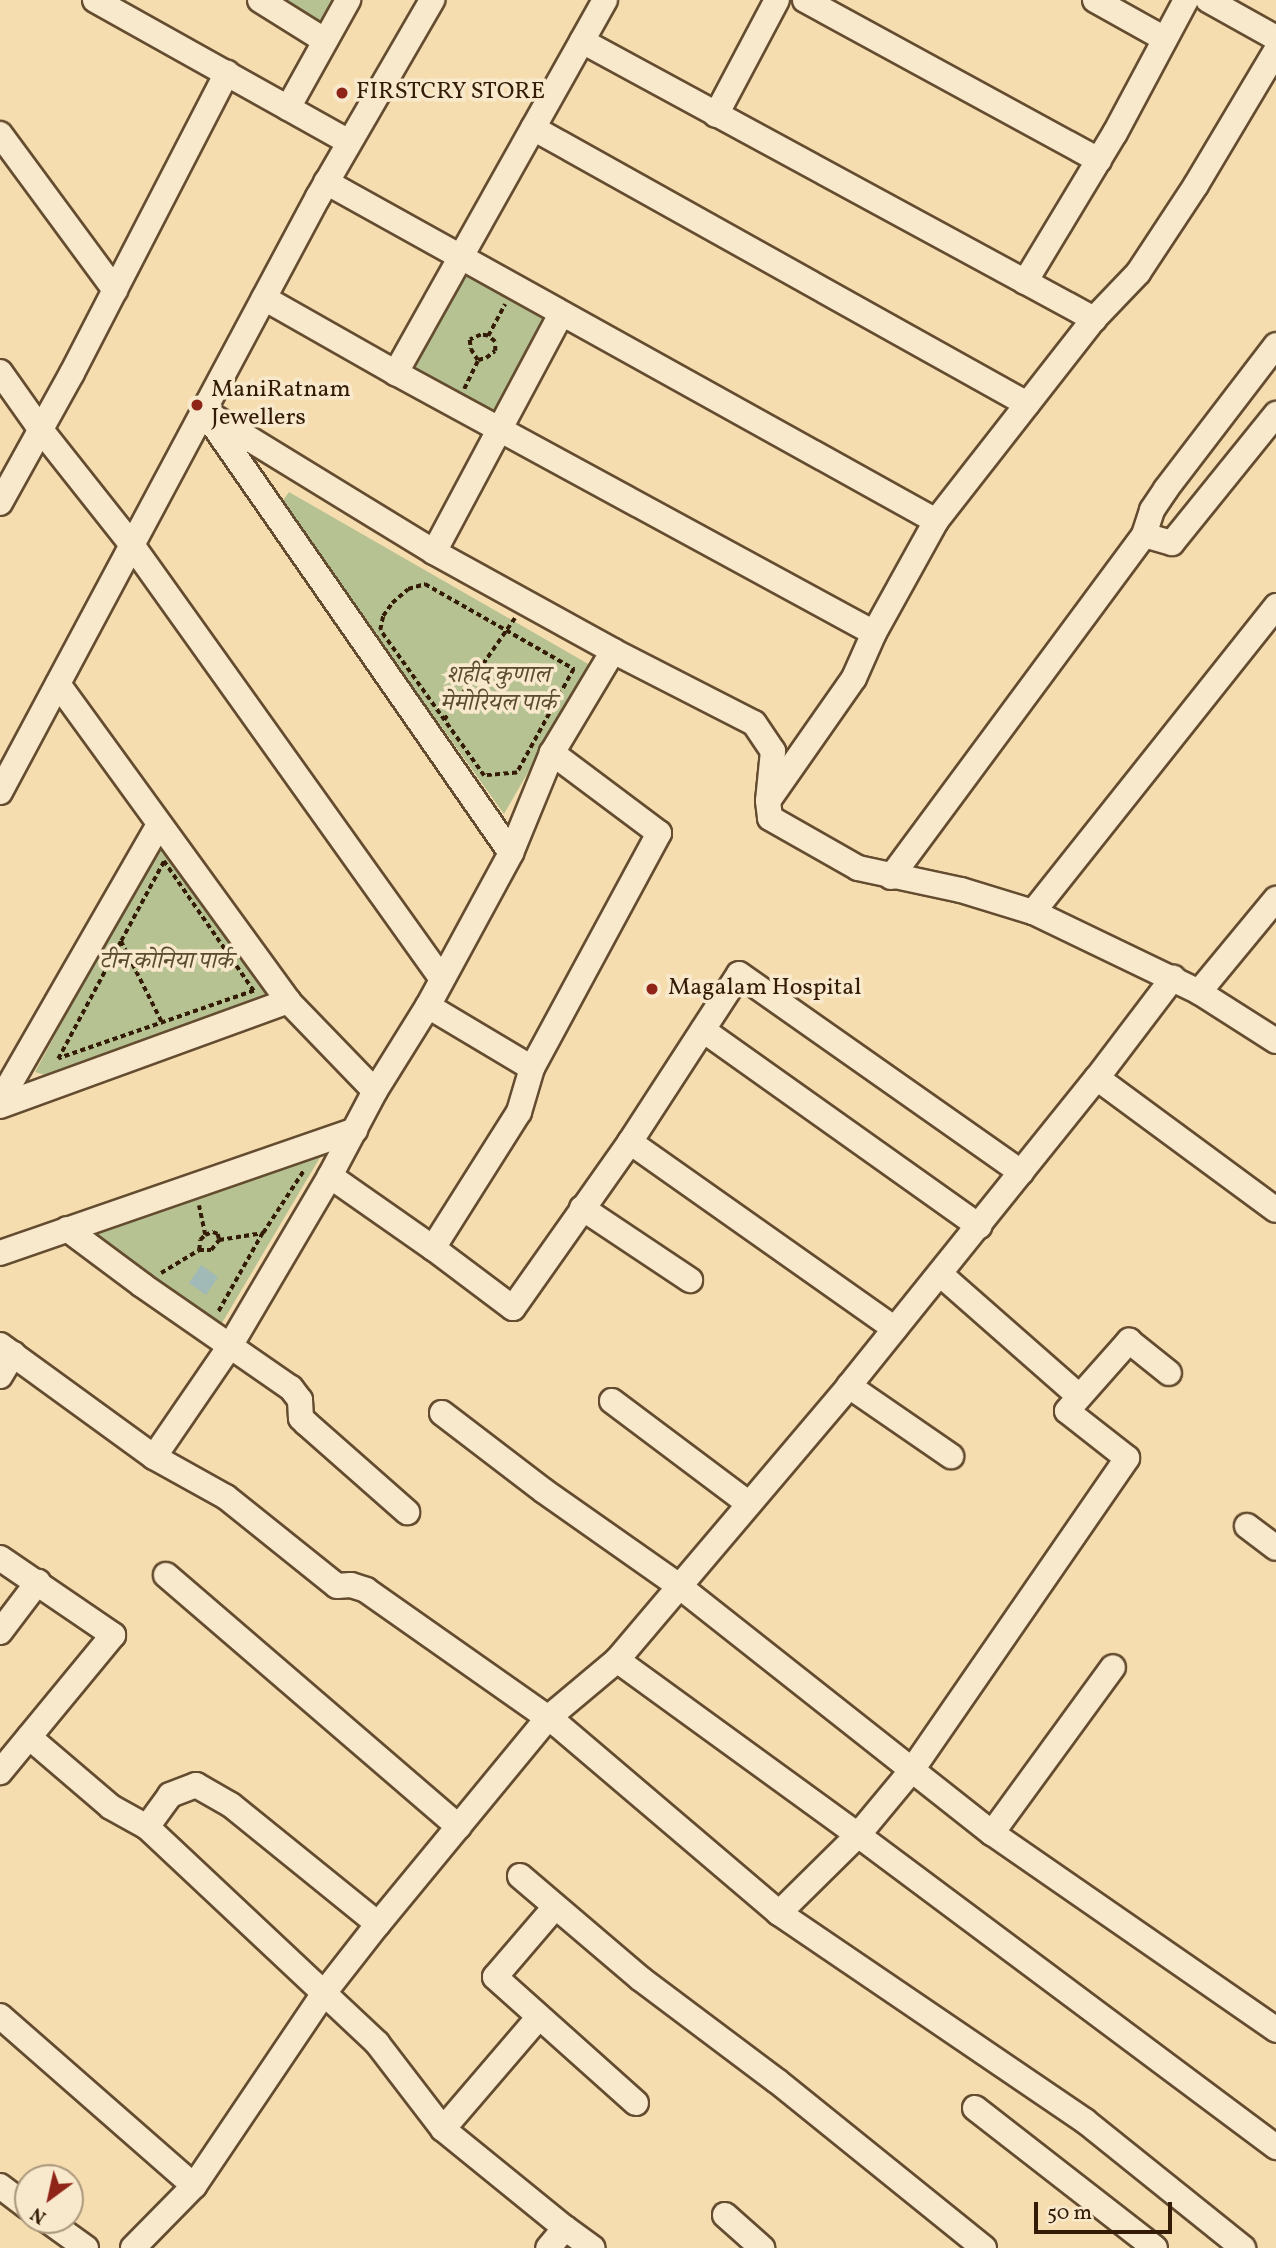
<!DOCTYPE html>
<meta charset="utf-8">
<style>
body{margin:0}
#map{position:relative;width:1276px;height:2248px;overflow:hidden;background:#f6ddb0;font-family:Vollkorn,"Noto Serif Devanagari",serif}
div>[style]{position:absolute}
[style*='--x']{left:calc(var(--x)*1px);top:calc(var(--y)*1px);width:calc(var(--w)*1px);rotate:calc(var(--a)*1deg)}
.green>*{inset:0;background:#b6c291}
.water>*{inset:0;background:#a1b9b7}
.path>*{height:3.5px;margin-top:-1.75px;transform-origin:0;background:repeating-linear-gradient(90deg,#331b05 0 5px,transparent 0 8.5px)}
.roads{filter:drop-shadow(2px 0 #644c30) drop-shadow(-2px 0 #644c30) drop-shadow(0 2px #644c30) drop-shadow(0 -2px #644c30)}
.minor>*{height:24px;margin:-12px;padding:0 12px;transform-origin:12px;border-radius:12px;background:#f9e9cc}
.dots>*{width:19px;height:19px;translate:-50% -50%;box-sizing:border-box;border:4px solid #f9e9cc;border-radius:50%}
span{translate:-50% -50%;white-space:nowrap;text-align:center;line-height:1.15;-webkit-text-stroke:7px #f9e9cc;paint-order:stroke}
.poi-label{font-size:24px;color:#331b05}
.left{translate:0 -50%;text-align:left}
.park-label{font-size:24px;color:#5a4d2f;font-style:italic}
.north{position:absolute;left:14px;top:2164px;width:70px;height:70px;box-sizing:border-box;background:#f9e9cc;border:2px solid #aa977c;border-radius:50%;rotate:213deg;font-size:19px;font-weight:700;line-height:28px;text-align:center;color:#331b05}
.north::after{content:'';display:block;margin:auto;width:24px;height:32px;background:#8f2418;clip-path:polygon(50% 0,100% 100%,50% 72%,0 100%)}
.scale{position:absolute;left:1034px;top:2202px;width:138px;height:32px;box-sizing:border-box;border:4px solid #331b05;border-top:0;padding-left:9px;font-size:21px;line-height:24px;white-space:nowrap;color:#331b05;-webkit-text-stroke:5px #f9e9cc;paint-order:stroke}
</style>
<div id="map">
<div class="green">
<div style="clip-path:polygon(286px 0,333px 0,320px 24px)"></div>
<div style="clip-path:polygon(468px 273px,549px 318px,495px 414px,414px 369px)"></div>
<div style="clip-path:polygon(289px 492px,590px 665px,504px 814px,281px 503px)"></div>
<div style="clip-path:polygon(158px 846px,270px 995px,45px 1075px,35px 1072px)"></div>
<div style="clip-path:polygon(325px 1149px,216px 1333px,88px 1235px)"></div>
</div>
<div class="water">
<div style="clip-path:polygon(201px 1265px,218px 1277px,206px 1295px,189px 1283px)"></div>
</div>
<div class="path">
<div style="--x:488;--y:336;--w:36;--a:-62"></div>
<div style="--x:464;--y:389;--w:32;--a:-64"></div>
<div style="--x:478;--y:360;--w:8;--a:-14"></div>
<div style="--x:486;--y:358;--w:11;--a:-38"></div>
<div style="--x:495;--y:351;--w:9;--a:-90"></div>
<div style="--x:495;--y:342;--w:9;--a:-139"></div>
<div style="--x:488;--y:336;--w:7;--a:-172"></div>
<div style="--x:481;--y:335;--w:12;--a:156"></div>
<div style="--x:470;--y:340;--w:9;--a:84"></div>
<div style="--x:471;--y:349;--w:13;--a:58"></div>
<div style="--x:425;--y:584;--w:172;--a:29.7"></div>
<div style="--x:574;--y:669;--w:119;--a:118.7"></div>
<div style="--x:517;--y:773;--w:33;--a:175"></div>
<div style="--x:484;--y:776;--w:179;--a:-125.5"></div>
<div style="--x:380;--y:630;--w:14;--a:-78"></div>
<div style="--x:383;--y:616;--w:16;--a:-55"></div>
<div style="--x:392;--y:603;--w:21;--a:-41"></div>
<div style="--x:408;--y:589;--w:18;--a:-16"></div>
<div style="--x:444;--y:720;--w:124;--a:-55.2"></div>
<div style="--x:164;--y:861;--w:158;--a:55.3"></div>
<div style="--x:254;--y:991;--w:207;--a:160.9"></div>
<div style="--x:58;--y:1059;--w:134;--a:-61.9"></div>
<div style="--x:121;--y:941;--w:91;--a:-61.7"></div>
<div style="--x:121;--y:941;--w:91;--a:63.2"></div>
<div style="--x:263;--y:1233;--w:75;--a:-56.9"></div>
<div style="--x:205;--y:1235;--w:9;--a:-21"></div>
<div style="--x:213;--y:1232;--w:5;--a:22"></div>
<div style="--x:218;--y:1234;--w:5;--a:79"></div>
<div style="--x:199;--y:1250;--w:10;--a:-84"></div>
<div style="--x:200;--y:1240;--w:7;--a:-45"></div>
<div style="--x:205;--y:1235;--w:30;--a:-102"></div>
<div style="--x:161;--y:1273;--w:44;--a:-31.2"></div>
<div style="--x:199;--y:1250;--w:12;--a:0"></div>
<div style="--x:211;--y:1250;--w:13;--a:-51"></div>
<div style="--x:219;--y:1240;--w:45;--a:-9"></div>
<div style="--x:263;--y:1233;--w:92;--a:119.4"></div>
</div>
<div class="roads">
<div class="minor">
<div style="--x:95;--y:0;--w:291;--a:29.2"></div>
<div style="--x:260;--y:0;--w:75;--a:32"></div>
<div style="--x:605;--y:0;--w:428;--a:119.3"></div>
<div style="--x:396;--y:373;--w:544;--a:28.54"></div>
<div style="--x:874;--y:633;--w:128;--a:-61"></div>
<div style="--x:936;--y:521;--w:256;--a:-52"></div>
<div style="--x:1094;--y:319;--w:64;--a:-46.3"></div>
<div style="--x:1138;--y:273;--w:105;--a:-56.6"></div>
<div style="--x:1196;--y:185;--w:156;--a:-59.2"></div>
<div style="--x:805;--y:0;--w:335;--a:28.6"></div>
<div style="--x:1095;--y:0;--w:80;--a:29.1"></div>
<div style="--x:1208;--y:0;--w:78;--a:29.2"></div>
<div style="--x:582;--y:41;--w:583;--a:28.5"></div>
<div style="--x:288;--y:108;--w:124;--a:-60.9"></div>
<div style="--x:716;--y:115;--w:130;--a:-62.1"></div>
<div style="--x:533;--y:128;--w:566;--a:29.19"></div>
<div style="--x:0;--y:134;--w:194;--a:53.6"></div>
<div style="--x:326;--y:182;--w:698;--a:29.06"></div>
<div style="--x:1025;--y:282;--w:174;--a:-58.9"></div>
<div style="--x:1115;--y:133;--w:151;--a:-61.9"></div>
<div style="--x:264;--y:298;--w:152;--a:29.6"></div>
<div style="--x:0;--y:372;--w:71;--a:54.7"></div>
<div style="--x:41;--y:430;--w:147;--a:51.6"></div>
<div style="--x:132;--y:545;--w:533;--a:54.46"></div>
<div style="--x:204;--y:411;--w:270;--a:31.5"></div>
<div style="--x:434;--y:552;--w:205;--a:28.9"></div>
<div style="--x:613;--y:651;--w:158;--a:27.1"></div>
<div style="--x:754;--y:723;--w:34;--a:56"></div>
<div style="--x:773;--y:751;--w:50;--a:95.7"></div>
<div style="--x:768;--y:801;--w:17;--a:83"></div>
<div style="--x:770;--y:818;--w:101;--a:29.6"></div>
<div style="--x:858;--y:868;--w:105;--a:12.1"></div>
<div style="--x:961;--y:890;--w:75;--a:17"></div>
<div style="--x:1033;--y:912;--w:184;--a:25.7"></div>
<div style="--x:1199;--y:992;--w:91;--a:32.5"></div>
<div style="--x:210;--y:420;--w:527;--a:55.19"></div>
<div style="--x:0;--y:503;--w:149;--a:-61"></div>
<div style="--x:72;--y:373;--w:338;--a:-62.7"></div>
<div style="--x:1144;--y:535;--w:26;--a:-72"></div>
<div style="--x:1152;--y:510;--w:25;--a:-56"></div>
<div style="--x:1166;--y:489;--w:181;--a:-52.6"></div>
<div style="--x:434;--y:552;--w:270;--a:-61.9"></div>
<div style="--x:58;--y:684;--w:392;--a:54"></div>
<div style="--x:0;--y:792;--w:675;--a:-61.88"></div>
<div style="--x:318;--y:197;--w:228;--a:-59.9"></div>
<div style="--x:770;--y:798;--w:146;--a:-55"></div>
<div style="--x:854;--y:678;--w:49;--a:-66"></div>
<div style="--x:891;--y:877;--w:425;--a:-53.5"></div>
<div style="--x:1144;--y:535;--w:29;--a:16"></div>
<div style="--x:1172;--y:543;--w:166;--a:-51.1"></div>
<div style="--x:1033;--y:912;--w:391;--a:-51.5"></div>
<div style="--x:1199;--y:992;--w:121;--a:-50.4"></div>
<div style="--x:428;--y:1006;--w:121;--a:30.8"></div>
<div style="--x:532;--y:1068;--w:267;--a:-61.6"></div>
<div style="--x:659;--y:833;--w:134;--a:-143.2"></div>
<div style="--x:703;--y:1030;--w:339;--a:35.4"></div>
<div style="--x:1097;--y:1078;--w:222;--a:36.4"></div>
<div style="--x:0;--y:1101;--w:319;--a:-60.1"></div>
<div style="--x:0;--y:1106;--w:307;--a:-20"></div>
<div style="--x:288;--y:1001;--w:125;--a:46"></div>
<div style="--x:630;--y:1142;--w:200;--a:-57"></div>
<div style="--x:739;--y:974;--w:345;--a:35.1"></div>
<div style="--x:330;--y:1176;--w:126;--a:35"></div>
<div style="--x:433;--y:1248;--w:100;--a:36.9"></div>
<div style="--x:513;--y:1308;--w:203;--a:-54.8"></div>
<div style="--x:630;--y:1142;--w:324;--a:35.2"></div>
<div style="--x:582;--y:1208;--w:130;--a:33.7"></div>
<div style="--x:67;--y:1229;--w:94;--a:36.7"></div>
<div style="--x:142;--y:1285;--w:181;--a:34.7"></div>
<div style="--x:291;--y:1388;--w:15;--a:53"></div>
<div style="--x:300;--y:1400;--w:18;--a:87"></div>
<div style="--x:301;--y:1418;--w:7;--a:45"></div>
<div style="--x:306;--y:1423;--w:135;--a:41.4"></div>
<div style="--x:433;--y:1248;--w:161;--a:-57.7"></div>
<div style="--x:519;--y:1112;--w:46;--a:-73.5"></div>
<div style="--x:0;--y:1253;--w:376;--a:-19.1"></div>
<div style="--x:940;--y:1274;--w:185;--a:41.3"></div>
<div style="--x:0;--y:1345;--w:190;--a:36"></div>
<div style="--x:154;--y:1457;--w:82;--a:29.1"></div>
<div style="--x:226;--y:1497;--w:142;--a:38.7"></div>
<div style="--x:337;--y:1586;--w:14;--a:-4"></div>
<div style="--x:351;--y:1585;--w:16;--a:18"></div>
<div style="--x:366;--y:1590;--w:233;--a:35.1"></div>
<div style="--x:557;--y:1724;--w:292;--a:40.4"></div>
<div style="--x:779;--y:1913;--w:370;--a:34.2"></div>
<div style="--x:1085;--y:2121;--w:203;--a:38.8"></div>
<div style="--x:0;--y:1376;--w:26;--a:-59"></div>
<div style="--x:849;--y:1386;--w:124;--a:34.5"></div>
<div style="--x:612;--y:1401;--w:171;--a:36.9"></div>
<div style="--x:442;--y:1413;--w:128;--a:37.4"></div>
<div style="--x:544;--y:1491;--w:165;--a:35.1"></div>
<div style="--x:679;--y:1586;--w:399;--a:38.3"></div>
<div style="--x:992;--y:1833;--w:346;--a:34.7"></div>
<div style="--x:154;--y:1457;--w:135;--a:-55.6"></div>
<div style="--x:230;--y:1346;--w:197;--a:-59.5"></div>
<div style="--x:330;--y:1176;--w:96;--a:-62.1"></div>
<div style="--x:375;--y:1091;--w:100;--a:-58.1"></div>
<div style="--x:428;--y:1006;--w:174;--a:-61.5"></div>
<div style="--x:511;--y:853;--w:108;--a:-67.7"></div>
<div style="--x:552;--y:753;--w:119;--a:-59.1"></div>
<div style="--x:1247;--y:1526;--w:36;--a:37"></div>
<div style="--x:0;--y:1558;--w:137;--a:34.3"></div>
<div style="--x:113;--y:1635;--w:178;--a:129.5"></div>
<div style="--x:166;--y:1575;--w:386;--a:40.7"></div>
<div style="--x:0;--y:1632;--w:63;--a:-52.8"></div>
<div style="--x:617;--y:1660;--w:298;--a:36"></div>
<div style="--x:858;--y:1835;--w:522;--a:36.74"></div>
<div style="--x:29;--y:1737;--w:108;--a:40.5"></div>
<div style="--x:111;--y:1807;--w:41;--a:29.1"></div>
<div style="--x:147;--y:1827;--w:316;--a:43.2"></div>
<div style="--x:377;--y:2043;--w:108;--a:52.5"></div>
<div style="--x:443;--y:2129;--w:157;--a:39.1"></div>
<div style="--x:565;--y:2228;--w:26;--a:130"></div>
<div style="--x:147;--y:1827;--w:39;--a:-54"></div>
<div style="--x:170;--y:1795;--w:28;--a:-21"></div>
<div style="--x:196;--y:1785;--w:40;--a:29.7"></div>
<div style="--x:231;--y:1805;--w:189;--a:39"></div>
<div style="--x:992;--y:1833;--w:205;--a:-53.9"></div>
<div style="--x:520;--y:1876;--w:159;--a:40.4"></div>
<div style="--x:641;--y:1979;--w:170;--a:36.9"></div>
<div style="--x:777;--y:2081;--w:266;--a:38.9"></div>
<div style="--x:555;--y:1907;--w:92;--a:130.6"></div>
<div style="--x:495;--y:1977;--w:189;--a:41.8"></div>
<div style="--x:779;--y:1913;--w:111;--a:-44.6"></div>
<div style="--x:858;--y:1835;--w:85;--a:-50.3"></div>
<div style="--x:912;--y:1770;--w:379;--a:-55.4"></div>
<div style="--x:1127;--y:1458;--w:76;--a:-141.9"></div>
<div style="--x:1067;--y:1411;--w:94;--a:-48.5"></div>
<div style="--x:1129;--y:1341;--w:51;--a:38.7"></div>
<div style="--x:0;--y:2016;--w:258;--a:41.2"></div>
<div style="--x:975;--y:2108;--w:228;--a:37.9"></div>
<div style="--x:443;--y:2129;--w:146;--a:-49.4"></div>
<div style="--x:0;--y:2186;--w:35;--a:37"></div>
<div style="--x:725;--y:2215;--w:50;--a:41.7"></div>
<div style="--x:47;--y:2220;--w:48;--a:35.7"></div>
<div style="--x:565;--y:2228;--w:34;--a:36"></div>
<div style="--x:133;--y:2248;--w:87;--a:-45.5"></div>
<div style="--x:194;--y:2186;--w:233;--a:-56"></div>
<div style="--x:324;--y:1993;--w:88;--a:-52"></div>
<div style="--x:378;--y:1924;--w:267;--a:-50.5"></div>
<div style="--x:548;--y:1718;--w:90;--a:-40"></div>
<div style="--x:617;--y:1660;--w:359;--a:-49.7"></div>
<div style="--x:849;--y:1386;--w:395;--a:-51.2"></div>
<div style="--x:1097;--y:1078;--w:126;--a:-52.8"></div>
</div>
</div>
<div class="dots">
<div style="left:342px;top:93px;background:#8f2418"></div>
<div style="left:197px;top:405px;background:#8f2418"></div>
<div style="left:652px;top:989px;background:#8f2418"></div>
</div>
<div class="poi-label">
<span class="left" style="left:356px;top:93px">FIRSTCRY STORE</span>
<span class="left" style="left:211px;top:405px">ManiRatnam<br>Jewellers</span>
<span class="left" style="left:668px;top:989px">Magalam Hospital</span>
</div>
<div class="park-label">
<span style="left:498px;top:691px">शहीद कुणाल<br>मेमोरियल पार्क</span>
<span style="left:166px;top:963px">टीन कोनिया पार्क</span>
</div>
<div class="north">N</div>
<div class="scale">50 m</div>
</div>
